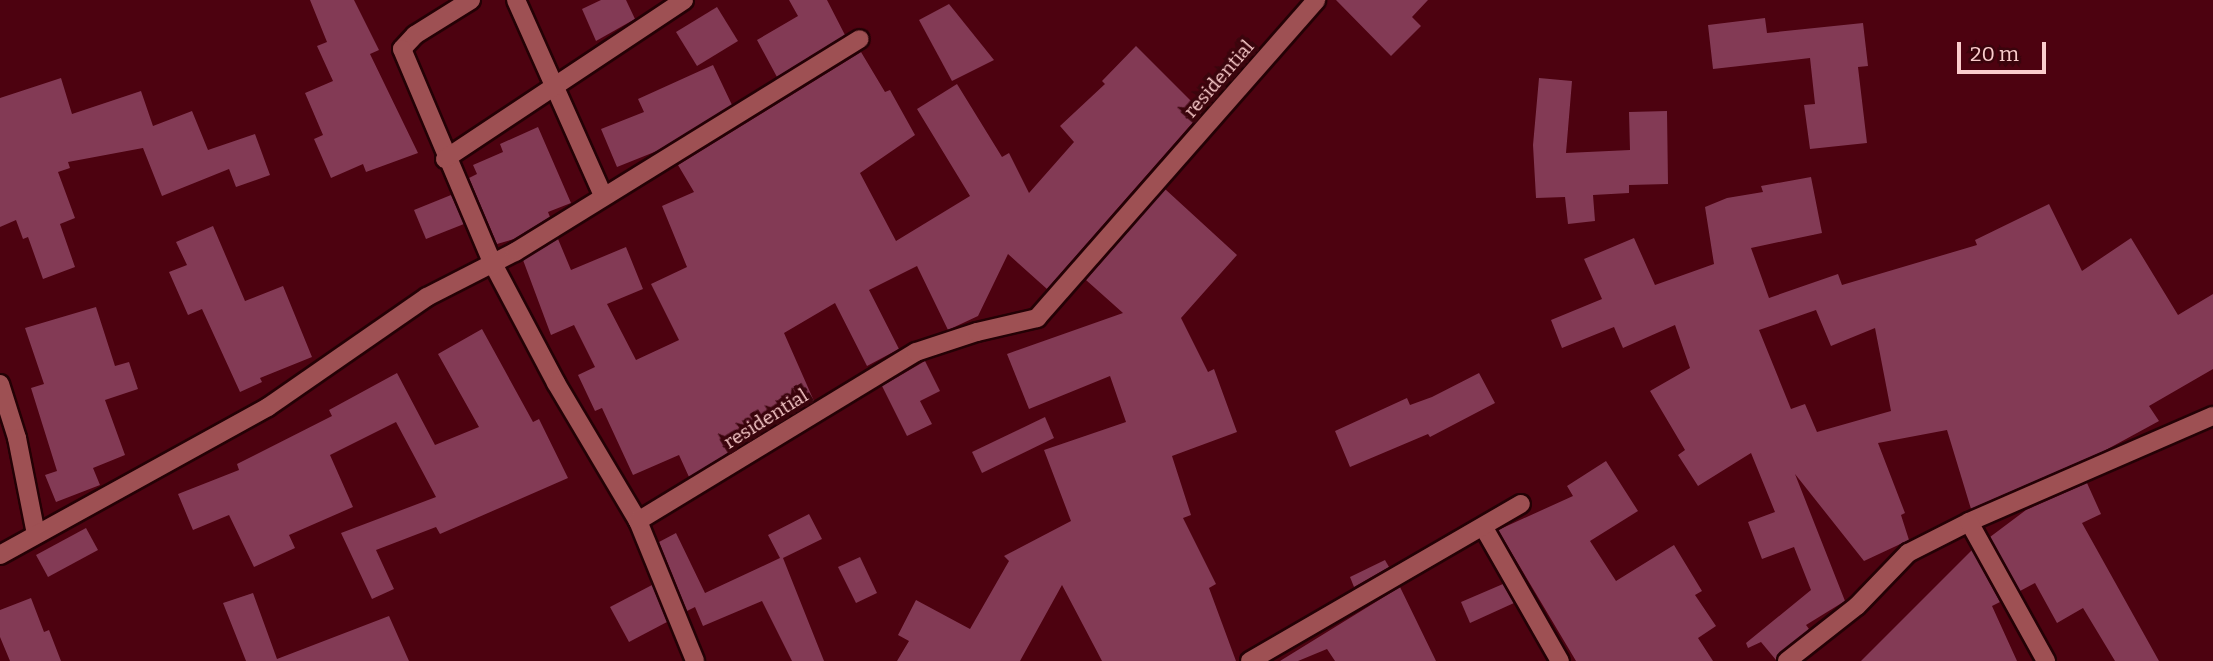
<!DOCTYPE html>
<style>
body{margin:0}
#map{position:relative;width:2213px;height:661px;overflow:hidden;background:#4d0210;font-family:Bitter,serif}
div>[style]{position:absolute}
[style*='--x']{left:calc(var(--x)*1px);top:calc(var(--y)*1px);width:calc(var(--w)*1px);rotate:calc(var(--a)*1deg)}
.building>*{inset:0;background:#833a55}
.roads{filter:drop-shadow(2px 0 #240105) drop-shadow(-2px 0 #240105) drop-shadow(0 2px #240105) drop-shadow(0 -2px #240105)}
.minor>*{height:18px;margin:-9px;padding:0 9px;transform-origin:9px;border-radius:9px;background:#9e5053}
span{translate:-50% -50%;white-space:nowrap;text-align:center;line-height:1.15;-webkit-text-stroke:7px #3a040c;paint-order:stroke}
.street-label{font-size:19px;color:#fbcdcd}
.scale{position:absolute;left:1957px;top:42px;width:89px;height:32px;box-sizing:border-box;border:4px solid #fbcdcd;border-top:0;padding-left:9px;font-size:21px;line-height:24px;white-space:nowrap;color:#fbcdcd;-webkit-text-stroke:5px #3a040c;paint-order:stroke}
</style>
<div id="map">
<div class="building">
<div style="clip-path:polygon(310px 0,354px 0,379px 50px,370px 54px,418px 153px,366px 172px,363px 164px,331px 178px,314px 139px,323px 135px,305px 93px,333px 81px,317px 46px,327px 42px)"></div>
<div style="clip-path:polygon(601px 0,626px 0,635px 19px,596px 41px,582px 9px)"></div>
<div style="clip-path:polygon(789px 0,827px 0,845px 35px,777px 77px,757px 40px,798px 16px)"></div>
<div style="clip-path:polygon(1336px 0,1428px 0,1412px 17px,1421px 26px,1391px 56px)"></div>
<div style="clip-path:polygon(949px 4px,994px 60px,952px 81px,919px 20px)"></div>
<div style="clip-path:polygon(717px 7px,738px 41px,697px 66px,676px 32px)"></div>
<div style="clip-path:polygon(1765px 18px,1767px 33px,1863px 23px,1868px 66px,1858px 67px,1867px 143px,1810px 149px,1804px 105px,1815px 104px,1810px 58px,1713px 69px,1708px 25px)"></div>
<div style="clip-path:polygon(1136px 46px,1202px 112px,1047px 289px,1008px 254px,978px 316px,948px 330px,917px 266px,869px 290px,899px 349px,867px 366px,835px 303px,784px 333px,814px 401px,754px 432px,756px 436px,689px 477px,679px 455px,633px 475px,602px 408px,595px 411px,578px 375px,595px 367px,574px 325px,551px 335px,523px 260px,558px 239px,571px 270px,626px 247px,643px 289px,607px 304px,636px 360px,679px 340px,651px 284px,687px 267px,662px 206px,694px 192px,678px 165px,861px 52px,885px 92px,890px 90px,915px 135px,860px 173px,896px 241px,970px 196px,917px 109px,957px 84px,1002px 157px,1009px 153px,1029px 193px,1074px 142px,1060px 126px,1105px 84px,1102px 81px)"></div>
<div style="clip-path:polygon(713px 65px,732px 105px,657px 151px,617px 167px,601px 129px,644px 112px,638px 99px)"></div>
<div style="clip-path:polygon(61px 78px,72px 114px,141px 91px,153px 126px,192px 111px,208px 150px,255px 134px,270px 175px,236px 187px,229px 169px,162px 196px,143px 148px,68px 162px,70px 168px,58px 172px,75px 218px,60px 224px,75px 267px,43px 279px,28px 237px,23px 239px,16px 220px,0 227px,0 98px)"></div>
<div style="clip-path:polygon(1539px 78px,1572px 81px,1566px 153px,1630px 150px,1629px 112px,1667px 111px,1668px 184px,1629px 185px,1629px 193px,1593px 195px,1595px 221px,1568px 224px,1565px 197px,1536px 198px,1533px 145px)"></div>
<div style="clip-path:polygon(538px 127px,571px 203px,548px 212px,550px 217px,514px 239px,497px 244px,469px 178px,477px 174px,473px 165px,503px 152px,500px 144px)"></div>
<div style="clip-path:polygon(evenodd,1811px 177px,1822px 233px,1751px 248px,1769px 298px,1838px 274px,1842px 285px,1977px 245px,1975px 240px,2049px 204px,2082px 271px,2131px 238px,2178px 315px,2213px 294px,2213px 369px,2149px 406px,2159px 421px,2104px 451px,1971px 509px,1947px 430px,1878px 443px,1905px 513px,1901px 515px,1909px 540px,1864px 561px,1795px 474px,1845px 601px,1806px 625px,1809px 629px,1776px 660px,1761px 642px,1748px 648px,1746px 643px,1811px 590px,1794px 547px,1762px 559px,1748px 522px,1775px 512px,1751px 453px,1698px 486px,1678px 455px,1685px 450px,1650px 391px,1690px 368px,1675px 325px,1623px 348px,1614px 327px,1562px 348px,1551px 320px,1602px 299px,1584px 259px,1634px 238px,1655px 285px,1714px 264px,1705px 207px,1727px 198px,1763px 192px,1761px 186px,1811px 177px,1816px 310px,1831px 346px,1875px 328px,1891px 411px,1817px 432px,1805px 404px,1791px 409px,1759px 330px,1816px 310px)"></div>
<div style="clip-path:polygon(1165px 189px,1237px 255px,1181px 318px,1208px 372px,1214px 369px,1237px 432px,1172px 456px,1191px 515px,1183px 518px,1216px 584px,1209px 588px,1236px 661px,1102px 661px,1062px 585px,1020px 661px,897px 661px,909px 641px,898px 635px,916px 600px,970px 629px,1009px 561px,1004px 556px,1071px 521px,1044px 450px,1126px 422px,1110px 376px,1029px 409px,1007px 354px,1123px 313px,1086px 280px)"></div>
<div style="clip-path:polygon(451px 195px,464px 224px,426px 239px,414px 210px)"></div>
<div style="clip-path:polygon(213px 226px,245px 301px,283px 286px,312px 357px,260px 378px,262px 382px,240px 392px,202px 309px,188px 315px,169px 272px,187px 265px,176px 242px)"></div>
<div style="clip-path:polygon(96px 307px,115px 366px,129px 362px,138px 389px,105px 400px,125px 455px,93px 468px,100px 485px,56px 502px,45px 475px,57px 471px,31px 388px,44px 384px,25px 328px)"></div>
<div style="clip-path:polygon(482px 329px,533px 422px,539px 419px,568px 478px,440px 534px,436px 527px,376px 550px,394px 589px,372px 599px,341px 533px,436px 497px,396px 422px,330px 455px,353px 507px,289px 535px,295px 548px,254px 567px,229px 515px,193px 530px,178px 494px,239px 470px,237px 464px,332px 416px,329px 410px,397px 373px,435px 445px,479px 427px,438px 354px)"></div>
<div style="clip-path:polygon(925px 361px,940px 391px,920px 401px,932px 424px,907px 436px,882px 386px)"></div>
<div style="clip-path:polygon(1479px 373px,1495px 403px,1430px 437px,1428px 434px,1350px 467px,1335px 431px,1407px 398px,1410px 405px,1432px 397px)"></div>
<div style="clip-path:polygon(1045px 417px,1054px 438px,982px 473px,972px 452px)"></div>
<div style="clip-path:polygon(1606px 461px,1638px 511px,1590px 541px,1616px 581px,1674px 545px,1702px 591px,1695px 595px,1716px 626px,1698px 638px,1713px 661px,1576px 661px,1498px 530px,1573px 496px,1567px 486px)"></div>
<div style="clip-path:polygon(2087px 483px,2101px 514px,2082px 523px,2159px 661px,2115px 661px,2083px 608px,2057px 623px,2035px 583px,2020px 591px,1990px 537px,2026px 510px)"></div>
<div style="clip-path:polygon(809px 514px,822px 539px,783px 558px,824px 661px,792px 661px,762px 601px,703px 626px,695px 607px,687px 611px,659px 542px,676px 533px,705px 593px,780px 558px,768px 535px)"></div>
<div style="clip-path:polygon(86px 528px,98px 550px,48px 577px,36px 555px)"></div>
<div style="clip-path:polygon(1972px 550px,2000px 602px,1992px 606px,2017px 661px,1861px 661px)"></div>
<div style="clip-path:polygon(860px 557px,877px 593px,856px 603px,838px 567px)"></div>
<div style="clip-path:polygon(1385px 560px,1389px 567px,1354px 587px,1350px 577px)"></div>
<div style="clip-path:polygon(1503px 584px,1514px 603px,1470px 623px,1461px 602px)"></div>
<div style="clip-path:polygon(652px 585px,667px 622px,629px 642px,610px 607px)"></div>
<div style="clip-path:polygon(1400px 587px,1436px 661px,1335px 661px,1327px 649px,1298px 661px,1280px 661px)"></div>
<div style="clip-path:polygon(253px 593px,277px 659px,389px 616px,409px 661px,246px 661px,223px 603px)"></div>
<div style="clip-path:polygon(31px 598px,44px 632px,49px 630px,61px 661px,10px 661px,0 637px,0 610px)"></div>
</div>
<div class="roads">
<div class="minor">
<div style="--x:471;--y:0;--w:66;--a:148"></div>
<div style="--x:415;--y:35;--w:19;--a:133"></div>
<div style="--x:402;--y:49;--w:231;--a:67.1"></div>
<div style="--x:492;--y:262;--w:137;--a:62.1"></div>
<div style="--x:556;--y:383;--w:161;--a:59.3"></div>
<div style="--x:638;--y:521;--w:151;--a:67.8"></div>
<div style="--x:516;--y:0;--w:214;--a:66"></div>
<div style="--x:445;--y:159;--w:287;--a:-33.6"></div>
<div style="--x:0;--y:384;--w:57;--a:72.5"></div>
<div style="--x:17;--y:438;--w:98;--a:78.8"></div>
<div style="--x:638;--y:521;--w:325;--a:-31.3"></div>
<div style="--x:916;--y:352;--w:64;--a:-18.2"></div>
<div style="--x:977;--y:332;--w:62;--a:-13.1"></div>
<div style="--x:1037;--y:318;--w:423;--a:-48.7"></div>
<div style="--x:1969;--y:522;--w:266;--a:-23.5"></div>
<div style="--x:1484;--y:528;--w:153;--a:60.3"></div>
<div style="--x:0;--y:555;--w:306;--a:-28.9"></div>
<div style="--x:268;--y:407;--w:193;--a:-34.7"></div>
<div style="--x:427;--y:297;--w:99;--a:-27.1"></div>
<div style="--x:515;--y:252;--w:405;--a:-31.7"></div>
<div style="--x:1250;--y:661;--w:313;--a:-30.1"></div>
<div style="--x:1787;--y:661;--w:89;--a:-38.2"></div>
<div style="--x:1857;--y:606;--w:74;--a:-46.1"></div>
<div style="--x:1908;--y:553;--w:68;--a:-26.9"></div>
<div style="--x:1969;--y:522;--w:159;--a:61"></div>
</div>
</div>
<div class="street-label">
<span style="left:1219px;top:79px;rotate:-49deg">residential</span>
<span style="left:766px;top:419px;rotate:-32deg">residential</span>
</div>
<div class="scale">20 m</div>
</div>
